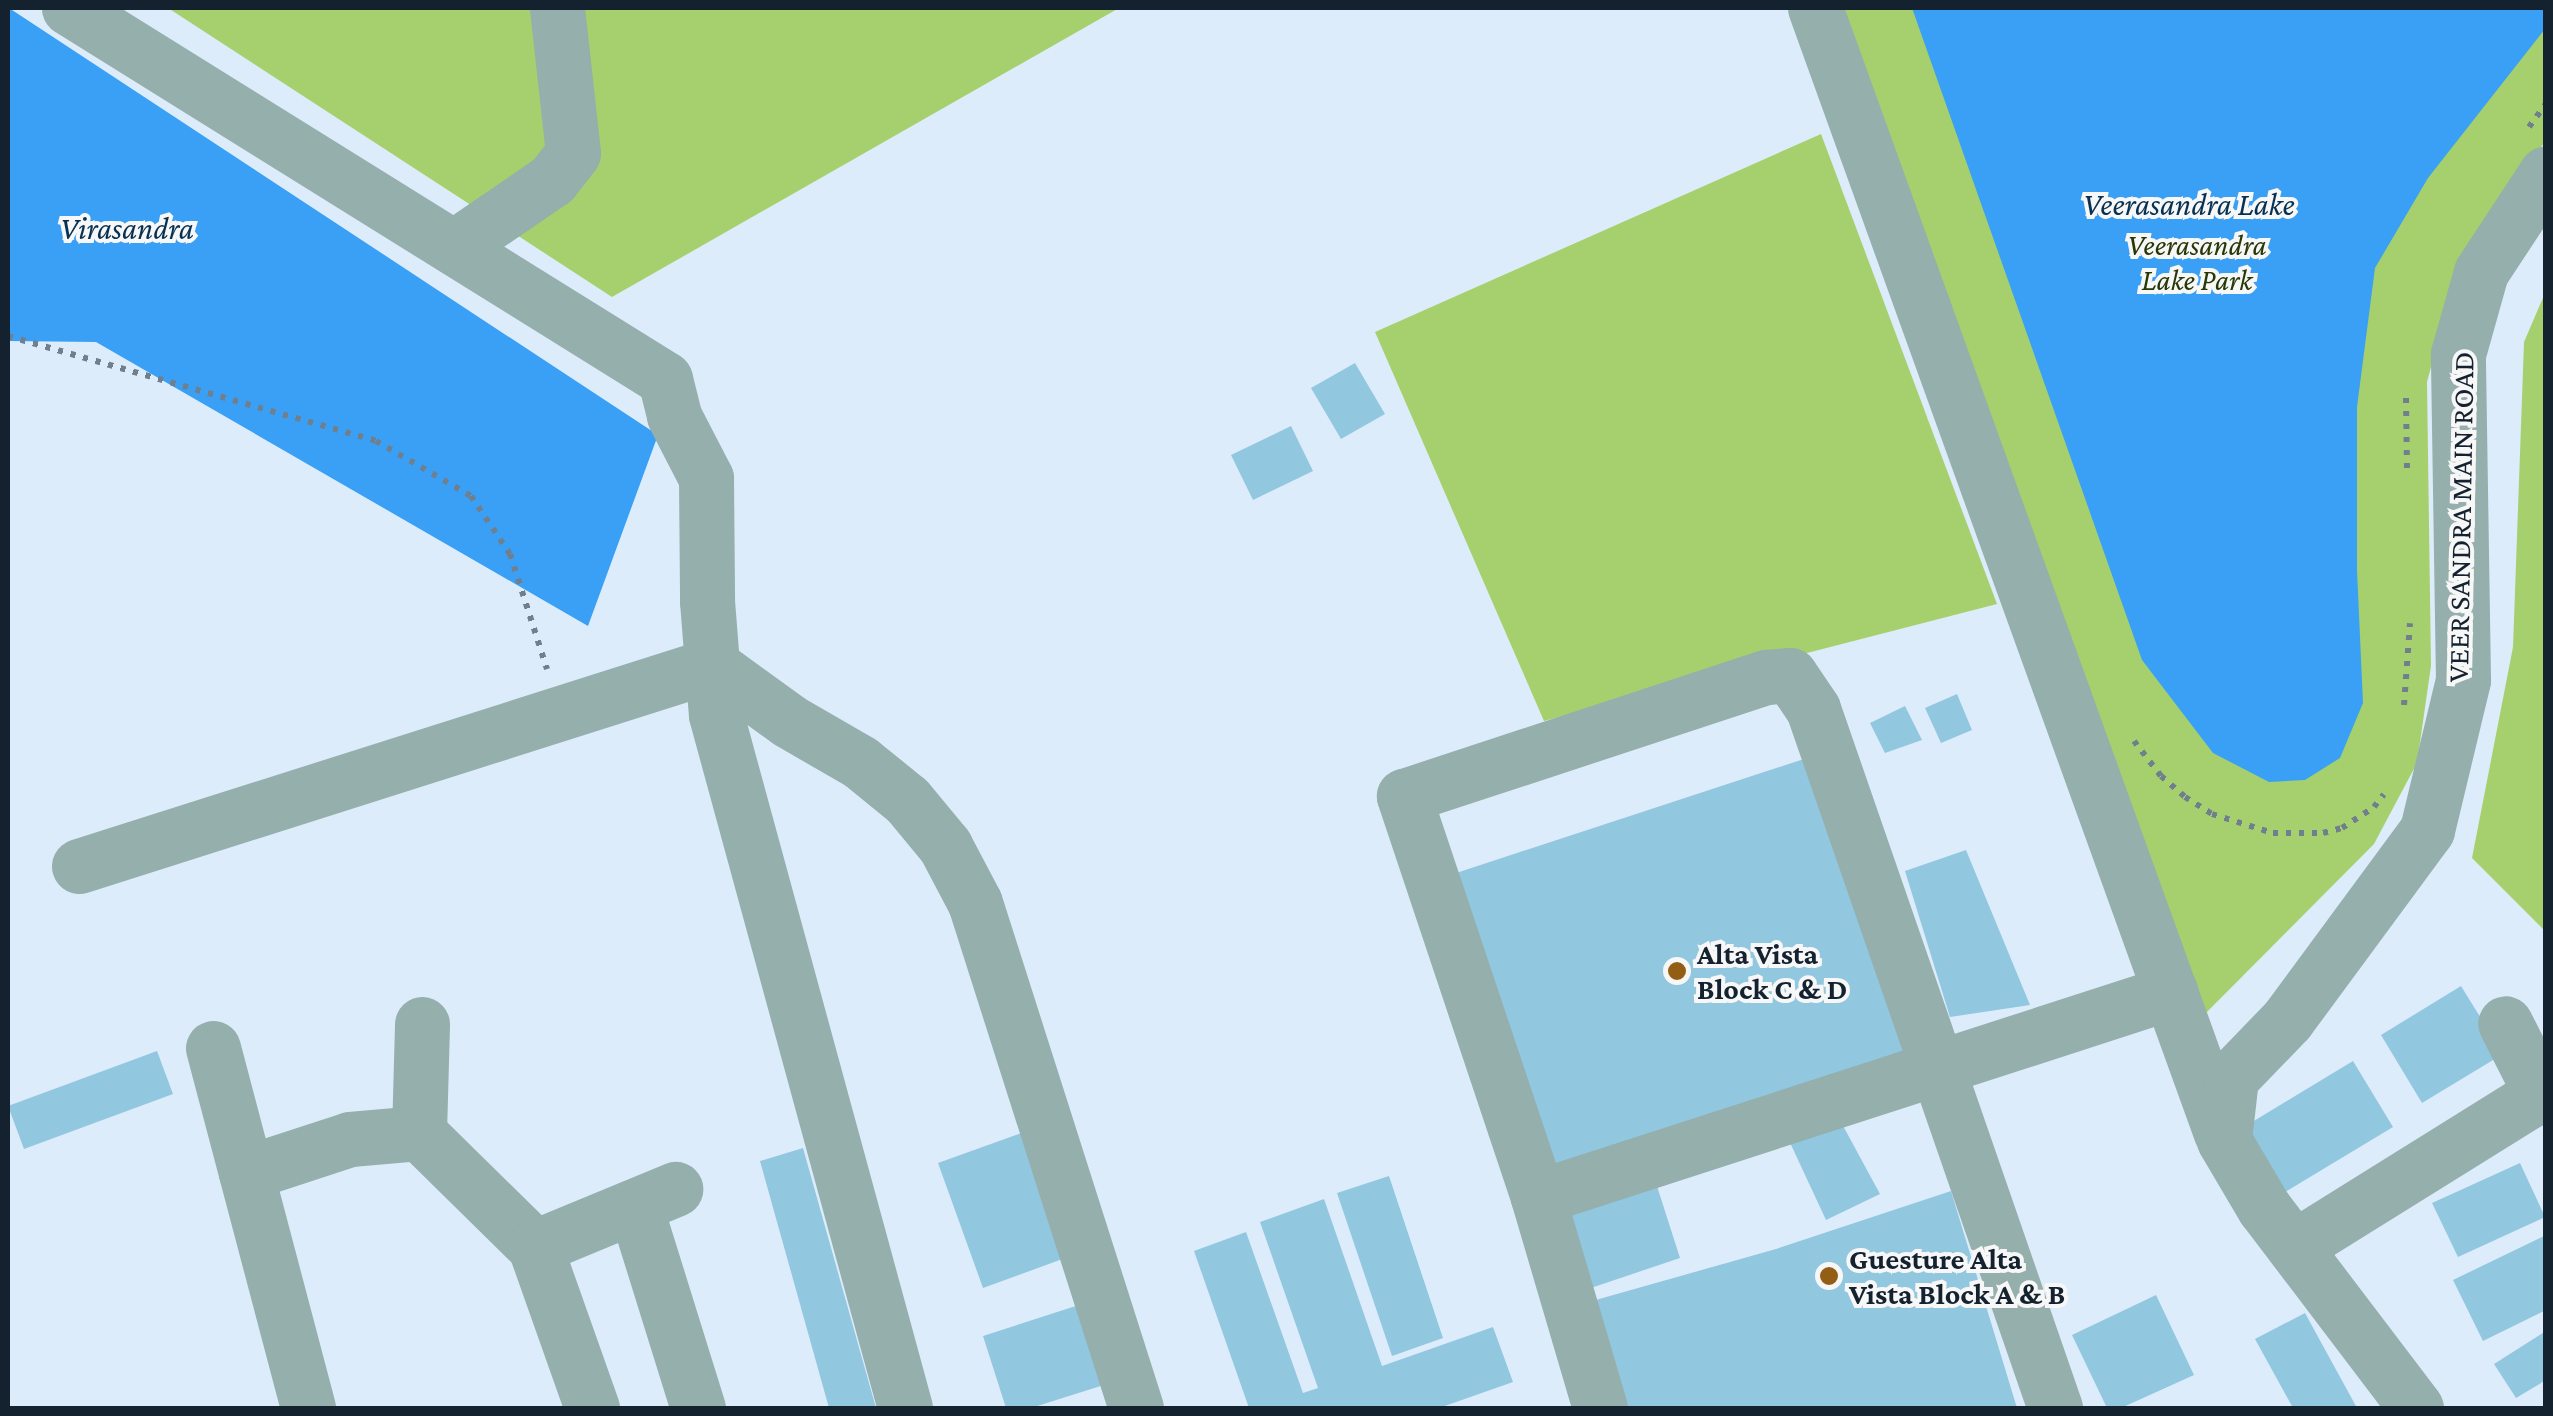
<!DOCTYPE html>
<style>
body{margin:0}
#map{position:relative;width:2553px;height:1416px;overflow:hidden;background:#ddecfb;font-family:"Crimson Pro",serif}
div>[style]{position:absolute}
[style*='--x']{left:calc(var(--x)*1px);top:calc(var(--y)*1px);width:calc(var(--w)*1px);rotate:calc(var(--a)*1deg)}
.green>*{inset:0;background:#a6d06d}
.water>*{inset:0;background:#39a0f5}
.building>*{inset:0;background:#92c7e0}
.path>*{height:6px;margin-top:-3px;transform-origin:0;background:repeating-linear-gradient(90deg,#707f8d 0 5px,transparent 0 13px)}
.minor>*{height:55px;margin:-27.5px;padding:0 27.5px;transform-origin:27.5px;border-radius:27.5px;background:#94afac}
.dots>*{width:28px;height:28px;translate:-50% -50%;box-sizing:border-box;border:5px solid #f7f7f7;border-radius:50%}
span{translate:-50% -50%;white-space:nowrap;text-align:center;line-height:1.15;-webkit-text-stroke:8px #f7f7f7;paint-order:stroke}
.park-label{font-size:30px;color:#263806;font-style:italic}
.street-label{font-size:30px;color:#142230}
.poi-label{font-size:30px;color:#142230;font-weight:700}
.left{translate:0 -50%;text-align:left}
.water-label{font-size:32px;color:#073152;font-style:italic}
.frame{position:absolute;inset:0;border:10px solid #142230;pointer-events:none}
</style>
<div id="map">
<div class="green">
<div style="clip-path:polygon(168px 8px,1119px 8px,612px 297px)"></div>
<div style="clip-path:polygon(1836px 8px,2545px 8px,2545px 142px,2513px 181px,2459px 264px,2427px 382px,2431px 666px,2417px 763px,2374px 844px,2200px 1019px)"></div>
<div style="clip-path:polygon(1821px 134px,1997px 604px,1544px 721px,1375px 332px)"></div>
<div style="clip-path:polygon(2545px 293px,2545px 931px,2472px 858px,2513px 647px,2524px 342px)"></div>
</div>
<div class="water">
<div style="clip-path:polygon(9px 8px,658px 435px,588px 626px,96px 342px,8px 341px)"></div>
<div style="clip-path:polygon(1912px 8px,2545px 8px,2545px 29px,2428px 178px,2375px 268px,2357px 407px,2357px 570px,2363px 703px,2340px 758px,2305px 780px,2269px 782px,2213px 753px,2142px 660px)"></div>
</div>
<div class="building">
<div style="clip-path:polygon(1355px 363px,1385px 414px,1341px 439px,1311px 388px)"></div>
<div style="clip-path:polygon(1291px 426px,1313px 471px,1253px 500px,1231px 455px)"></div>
<div style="clip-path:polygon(1957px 694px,1972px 730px,1941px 743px,1925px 708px)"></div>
<div style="clip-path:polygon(1905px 706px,1922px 740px,1885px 753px,1870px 723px)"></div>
<div style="clip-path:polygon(1810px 757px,1910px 1066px,1544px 1186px,1444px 877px)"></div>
<div style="clip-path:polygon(1966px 850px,2030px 1005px,1950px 1017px,1905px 871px)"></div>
<div style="clip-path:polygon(2461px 986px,2503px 1054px,2422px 1103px,2381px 1035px)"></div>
<div style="clip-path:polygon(157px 1051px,173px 1094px,24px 1149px,8px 1106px)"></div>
<div style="clip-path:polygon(2353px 1061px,2393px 1127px,2280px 1195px,2239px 1130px)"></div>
<div style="clip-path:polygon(1835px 1111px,1880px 1194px,1826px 1220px,1786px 1134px)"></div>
<div style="clip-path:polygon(1024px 1132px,1068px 1257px,983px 1288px,938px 1163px)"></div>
<div style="clip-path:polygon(803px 1148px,876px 1408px,829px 1408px,760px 1161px)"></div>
<div style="clip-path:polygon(2520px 1163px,2545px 1217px,2458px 1257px,2432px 1203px)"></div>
<div style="clip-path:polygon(1389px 1176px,1443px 1338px,1392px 1356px,1337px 1193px)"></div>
<div style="clip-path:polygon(1656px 1183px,1680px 1258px,1576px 1293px,1551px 1217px)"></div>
<div style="clip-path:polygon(1951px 1191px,2017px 1408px,1617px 1408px,1585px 1303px,1776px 1249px)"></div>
<div style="clip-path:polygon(1324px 1199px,1382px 1366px,1493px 1327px,1513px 1382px,1439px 1408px,1249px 1408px,1194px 1251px,1246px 1232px,1303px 1393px,1318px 1388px,1260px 1222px)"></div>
<div style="clip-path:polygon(2546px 1235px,2546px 1310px,2483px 1341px,2453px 1280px)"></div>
<div style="clip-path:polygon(2156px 1295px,2194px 1375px,2121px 1408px,2107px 1408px,2072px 1335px)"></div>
<div style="clip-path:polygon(1082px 1304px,1107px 1384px,1031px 1408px,1006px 1408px,983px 1336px)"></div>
<div style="clip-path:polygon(2305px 1313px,2357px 1408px,2293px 1408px,2255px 1339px)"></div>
<div style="clip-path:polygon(2546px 1331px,2546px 1380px,2516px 1398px,2494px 1364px)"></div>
</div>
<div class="path">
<div style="--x:2529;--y:127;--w:29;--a:-54"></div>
<div style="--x:8;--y:336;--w:383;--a:15.9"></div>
<div style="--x:376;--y:441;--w:110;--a:30.1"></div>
<div style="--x:471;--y:496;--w:70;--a:56.1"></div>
<div style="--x:510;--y:554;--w:121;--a:72.2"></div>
<div style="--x:2406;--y:398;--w:72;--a:89.2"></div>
<div style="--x:2404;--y:705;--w:82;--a:-85.8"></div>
<div style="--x:2134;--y:741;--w:44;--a:52.4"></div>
<div style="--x:2161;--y:776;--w:32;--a:41"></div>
<div style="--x:2185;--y:797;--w:32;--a:32"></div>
<div style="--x:2212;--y:814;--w:64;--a:17.3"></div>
<div style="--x:2273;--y:833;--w:50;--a:0"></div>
<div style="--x:2323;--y:833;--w:20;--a:-15"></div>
<div style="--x:2342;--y:828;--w:38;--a:-33"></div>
<div style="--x:2374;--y:807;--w:16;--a:-52"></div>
</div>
<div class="minor">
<div style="--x:69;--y:8;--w:702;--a:31.9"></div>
<div style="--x:665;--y:379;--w:38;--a:76"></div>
<div style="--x:674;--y:416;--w:70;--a:62.7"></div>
<div style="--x:706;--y:478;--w:123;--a:89.5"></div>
<div style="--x:707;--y:601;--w:114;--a:85.5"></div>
<div style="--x:716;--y:715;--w:718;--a:74.74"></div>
<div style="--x:1815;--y:8;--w:1196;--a:70.16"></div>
<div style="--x:454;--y:247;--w:119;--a:-34.4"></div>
<div style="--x:552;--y:180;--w:34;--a:-52"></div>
<div style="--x:573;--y:153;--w:146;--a:-96.3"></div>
<div style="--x:79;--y:866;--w:664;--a:-17.62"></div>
<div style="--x:712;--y:665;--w:95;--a:36"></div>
<div style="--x:789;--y:721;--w:82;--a:30"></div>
<div style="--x:860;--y:762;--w:60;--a:39"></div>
<div style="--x:907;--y:800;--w:60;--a:50.4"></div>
<div style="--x:945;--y:846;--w:64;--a:62.2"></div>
<div style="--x:975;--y:903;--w:530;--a:72.32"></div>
<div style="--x:213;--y:1048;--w:372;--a:75.2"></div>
<div style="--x:419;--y:1133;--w:109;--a:-88.4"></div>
<div style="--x:246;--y:1173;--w:109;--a:-18.1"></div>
<div style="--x:350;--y:1139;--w:69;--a:-5"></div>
<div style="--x:419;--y:1133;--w:163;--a:44.5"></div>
<div style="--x:535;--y:1247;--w:171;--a:70.5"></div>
<div style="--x:1538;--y:1197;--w:665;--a:-17.94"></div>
<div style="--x:635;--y:1206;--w:212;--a:72.7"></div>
<div style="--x:535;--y:1247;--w:152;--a:-22.5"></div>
<div style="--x:2294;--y:1247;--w:274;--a:-31.9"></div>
<div style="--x:2527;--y:1102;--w:20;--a:-63"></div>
<div style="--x:2536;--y:1084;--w:68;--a:-116.9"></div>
<div style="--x:1600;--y:1408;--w:220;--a:-106.4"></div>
<div style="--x:1538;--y:1197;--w:423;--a:-108.5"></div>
<div style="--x:1404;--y:796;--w:382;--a:-18.2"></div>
<div style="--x:1767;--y:677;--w:23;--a:-5"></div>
<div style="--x:1790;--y:675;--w:41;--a:55.9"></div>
<div style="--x:1813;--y:709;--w:740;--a:70.9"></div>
<div style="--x:2416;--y:1408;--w:251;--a:-127.2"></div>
<div style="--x:2264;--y:1208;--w:79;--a:-120.5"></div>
<div style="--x:2224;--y:1140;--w:62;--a:-83.6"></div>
<div style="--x:2231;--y:1078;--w:81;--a:-46"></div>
<div style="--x:2287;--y:1020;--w:236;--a:-53.6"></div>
<div style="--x:2427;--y:830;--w:154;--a:-76.5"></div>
<div style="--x:2463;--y:680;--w:326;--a:-90.9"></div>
<div style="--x:2458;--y:354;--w:85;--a:-74.3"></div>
<div style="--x:2481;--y:272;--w:118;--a:-56.7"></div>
</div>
<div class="dots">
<div style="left:1677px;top:971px;background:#935d14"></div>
<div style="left:1829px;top:1276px;background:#935d14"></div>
</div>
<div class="park-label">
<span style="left:2197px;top:262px">Veerasandra<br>Lake Park</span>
</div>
<div class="street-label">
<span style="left:2461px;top:517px;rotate:-89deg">VEER SANDRA MAIN ROAD</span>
</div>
<div class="poi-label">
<span class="left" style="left:1697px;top:971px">Alta Vista<br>Block C &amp; D</span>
<span class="left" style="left:1849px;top:1276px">Guesture Alta<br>Vista Block A &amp; B</span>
</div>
<div class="water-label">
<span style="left:2189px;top:204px">Veerasandra Lake</span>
<span style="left:127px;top:228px">Virasandra</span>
</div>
<div class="frame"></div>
</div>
